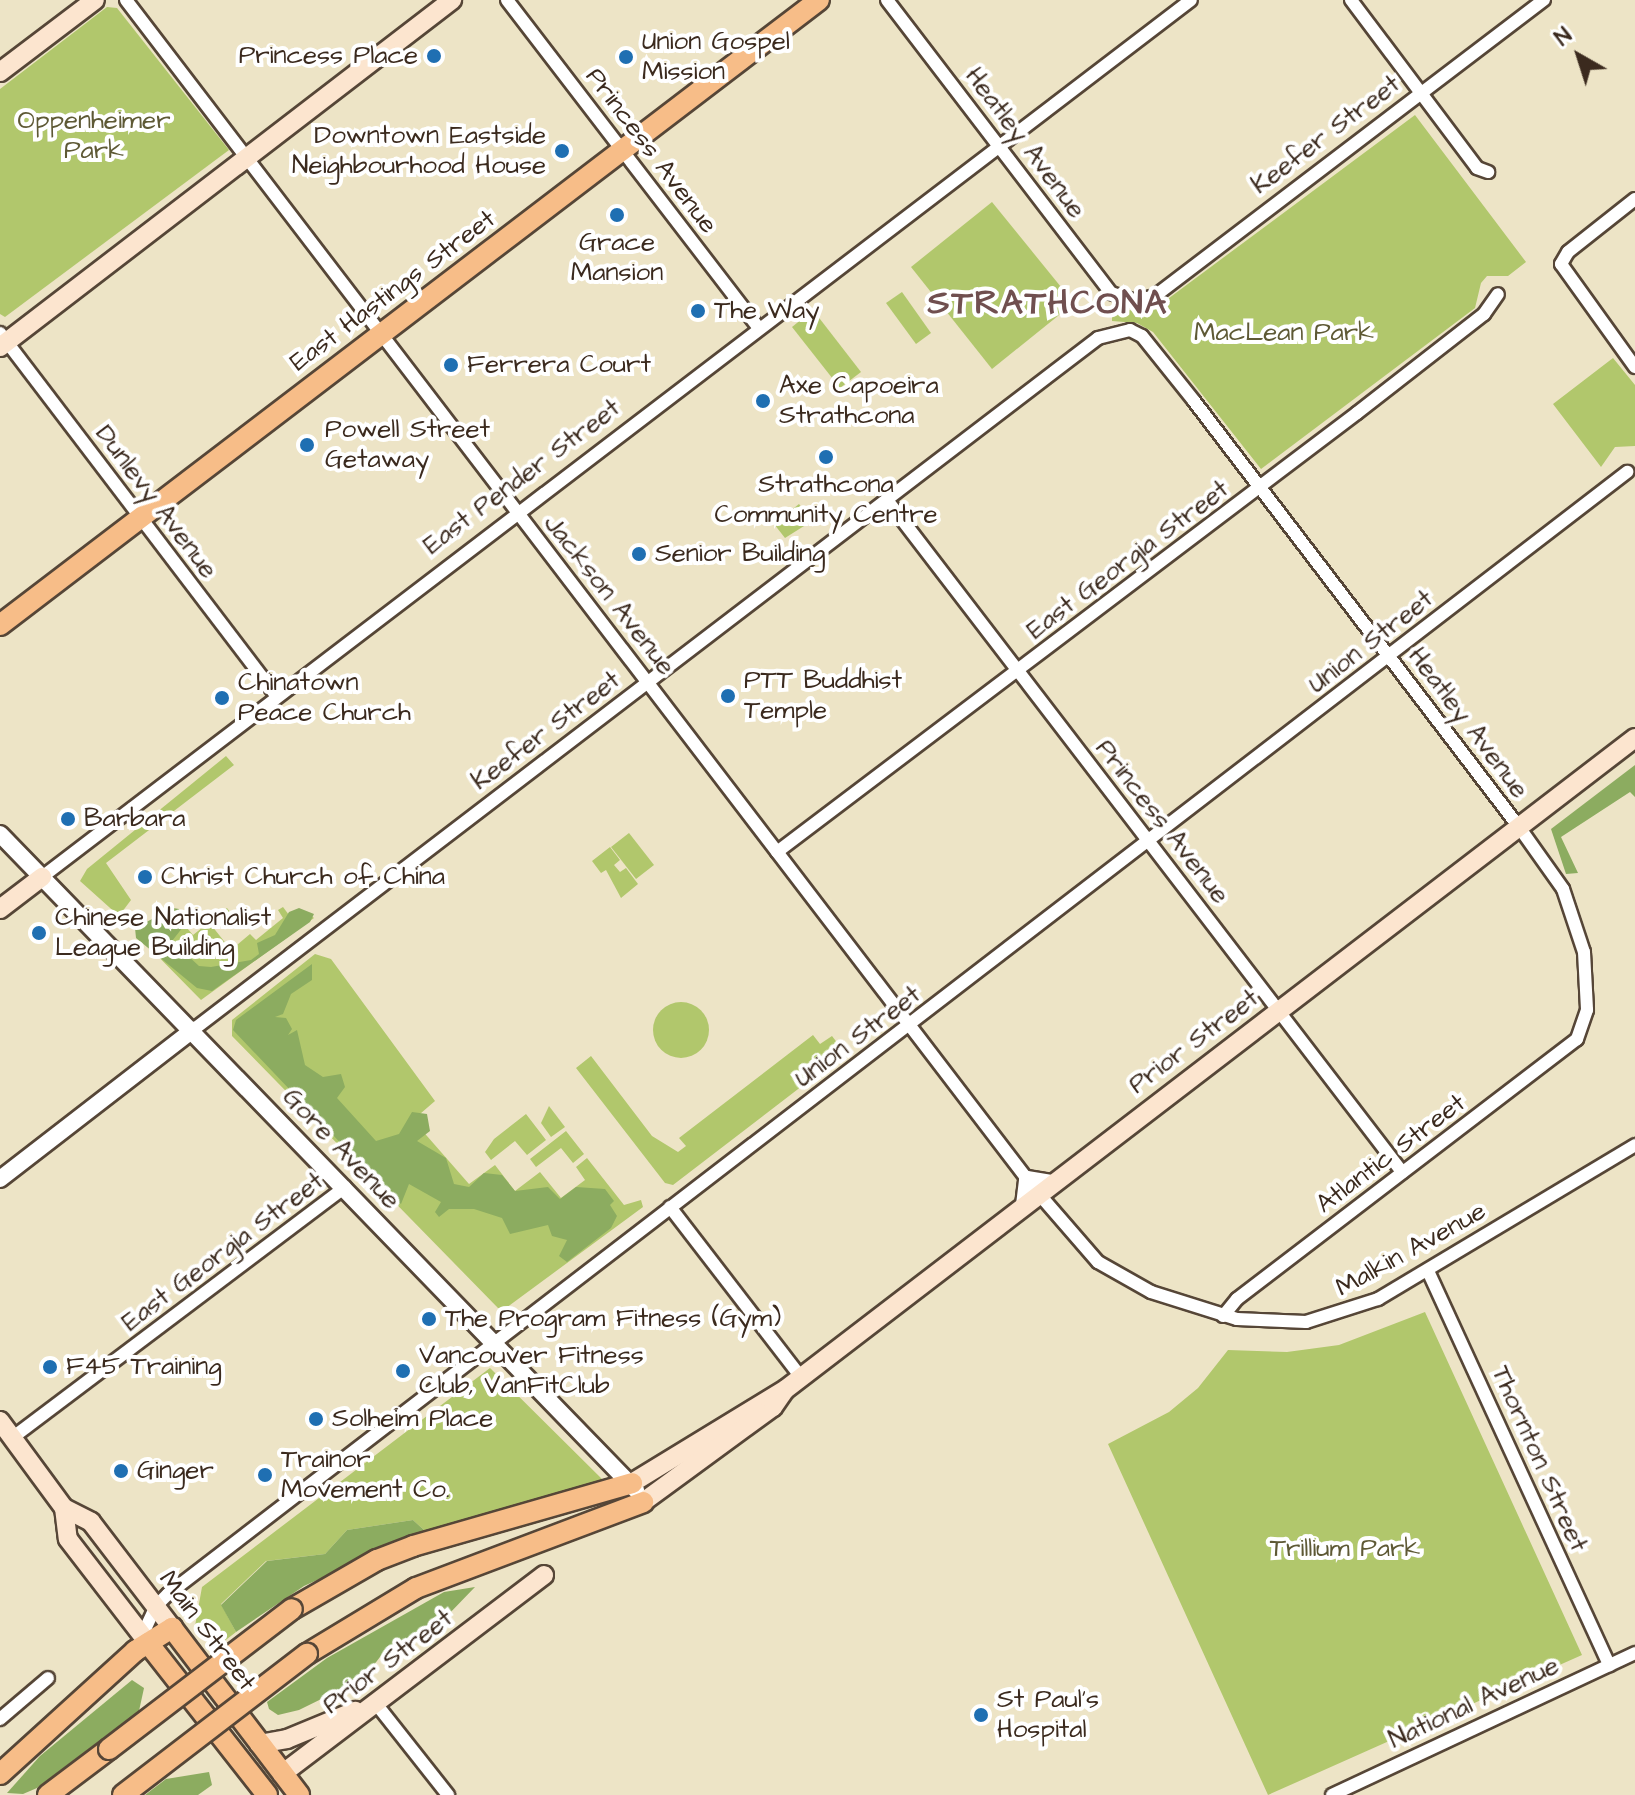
<!DOCTYPE html>
<style>
body{margin:0}
#map{position:relative;width:1635px;height:1795px;overflow:hidden;background:#ede4c6;font-family:"Architects Daughter",sans-serif}
div>[style]{position:absolute}
[style*='--x']{left:calc(var(--x)*1px);top:calc(var(--y)*1px);width:calc(var(--w)*1px);rotate:calc(var(--a)*1deg)}
.green>*{inset:0;background:#b1c76c}
.round{border-radius:50%}
.forest>*{inset:0;background:#8cac60}
.roads{filter:drop-shadow(2px 0 #564637) drop-shadow(-2px 0 #564637) drop-shadow(0 2px #564637) drop-shadow(0 -2px #564637)}
.minor>*{height:12px;margin:-6px;padding:0 6px;transform-origin:6px;border-radius:6px;background:#fff}
.tertiary>*{height:16px;margin:-8px;padding:0 8px;transform-origin:8px;border-radius:8px;background:#fff}
.secondary>*{height:18px;margin:-9px;padding:0 9px;transform-origin:9px;border-radius:9px;background:#fce5cf}
.primary>*{height:20px;margin:-10px;padding:0 10px;transform-origin:10px;border-radius:10px;background:#f7bd88}
.bridges{filter:drop-shadow(2px 0 #564637) drop-shadow(-2px 0 #564637) drop-shadow(0 2px #564637) drop-shadow(0 -2px #564637)}
.primary-bridge>*{height:20px;margin:-10px;padding:0 10px;transform-origin:10px;border-radius:10px;background:#f7bd88}
.dots>*{width:22px;height:22px;translate:-50% -50%;box-sizing:border-box;border:4px solid #fff;border-radius:50%}
span{translate:-50% -50%;white-space:nowrap;text-align:center;line-height:1.15;-webkit-text-stroke:8px #fff;paint-order:stroke}
.poi-label{font-size:26px;color:#3b2a1e}
.left{translate:0 -50%;text-align:left}
.right{translate:-100% -50%;text-align:right}
.park-label{font-size:26px;color:#5e5935}
.street-label{font-size:26px;color:#3b2a1e}
.district-label{font-size:34px;color:#704f4f;font-weight:700;letter-spacing:2px}
.north{position:absolute;left:1539px;top:16px;width:80px;height:80px;-webkit-text-stroke:6px #fff;paint-order:stroke;rotate:321deg;font-size:22px;font-weight:700;line-height:32px;text-align:center;color:#3b2a1e}
.north::after{content:'';display:block;margin:auto;width:28px;height:36px;background:#3b2a1e;clip-path:polygon(50% 0,100% 100%,50% 72%,0 100%)}
</style>
<div id="map">
<div class="green">
<div style="clip-path:polygon(107px 7px,117px 8px,229px 150px,5px 317px,0 314px,0 89px)"></div>
<div style="clip-path:polygon(1415px 115px,1526px 262px,1508px 276px,1487px 276px,1481px 283px,1475px 308px,1261px 469px,1153px 332px,1137px 323px,1112px 321px,1112px 306px,1138px 312px,1157px 307px)"></div>
<div style="clip-path:polygon(992px 202px,1074px 303px,992px 369px,911px 267px)"></div>
<div style="clip-path:polygon(902px 292px,931px 333px,916px 344px,886px 303px)"></div>
<div style="clip-path:polygon(813px 310px,861px 372px,840px 388px,792px 327px)"></div>
<div style="clip-path:polygon(1613px 358px,1635px 385px,1635px 446px,1615px 447px,1601px 467px,1553px 404px)"></div>
<div style="clip-path:polygon(799px 504px,812px 521px,785px 538px,774px 524px)"></div>
<div style="clip-path:polygon(226px 756px,234px 765px,106px 863px,131px 900px,119px 916px,80px 881px,87px 869px)"></div>
<div style="clip-path:polygon(629px 833px,654px 865px,636px 879px,611px 847px)"></div>
<div style="clip-path:polygon(610px 847px,620px 860px,614px 865px,620px 872px,626px 868px,638px 884px,621px 898px,606px 870px,601px 873px,592px 861px)"></div>
<div style="clip-path:polygon(283px 907px,295px 923px,309px 914px,314px 918px,201px 1000px,141px 939px,176px 915px,193px 935px,227px 908px,230px 912px,212px 926px,231px 950px,250px 934px,256px 940px,283px 918px,278px 910px)"></div>
<div style="clip-path:polygon(315px 954px,331px 959px,435px 1101px,413px 1120px,469px 1184px,495px 1165px,515px 1191px,540px 1172px,561px 1198px,585px 1180px,576px 1167px,587px 1158px,624px 1205px,641px 1200px,643px 1207px,506px 1308px,498px 1308px,232px 1036px,232px 1020px)"></div>
<div class="round" style="left:653px;top:1002px;width:56px;height:56px"></div>
<div style="clip-path:polygon(813px 1035px,820px 1044px,832px 1036px,845px 1053px,673px 1185px,665px 1183px,576px 1068px,591px 1056px,652px 1136px,678px 1152px,686px 1146px,679px 1138px)"></div>
<div style="clip-path:polygon(549px 1106px,565px 1127px,551px 1137px,541px 1123px)"></div>
<div style="clip-path:polygon(526px 1114px,546px 1140px,527px 1155px,515px 1141px,491px 1160px,485px 1152px,494px 1139px)"></div>
<div style="clip-path:polygon(566px 1131px,584px 1154px,573px 1163px,561px 1148px,536px 1167px,530px 1159px)"></div>
<div style="clip-path:polygon(1425px 1312px,1582px 1655px,1268px 1795px,1108px 1444px,1169px 1412px,1198px 1388px,1228px 1350px,1287px 1352px,1339px 1345px)"></div>
<div style="clip-path:polygon(490px 1368px,606px 1483px,425px 1531px,413px 1520px,347px 1530px,325px 1554px,266px 1561px,221px 1604px,236px 1632px,213px 1650px,195px 1626px,202px 1587px)"></div>
</div>
<div class="forest">
<div style="clip-path:polygon(1635px 765px,1635px 797px,1630px 792px,1561px 837px,1578px 873px,1566px 874px,1551px 829px)"></div>
<div style="clip-path:polygon(173px 908px,179px 909px,183px 927px,172px 941px,199px 966px,211px 967px,251px 960px,259px 954px,257px 943px,275px 935px,289px 912px,299px 908px,314px 914px,310px 922px,212px 991px,197px 988px,136px 938px,135px 928px)"></div>
<div style="clip-path:polygon(312px 964px,312px 980px,291px 994px,283px 1014px,275px 1017px,286px 1018px,292px 1029px,288px 1035px,297px 1030px,305px 1065px,323px 1077px,341px 1074px,345px 1087px,337px 1098px,376px 1141px,399px 1134px,412px 1112px,427px 1114px,430px 1131px,417px 1141px,446px 1158px,454px 1184px,469px 1187px,484px 1173px,502px 1175px,515px 1191px,548px 1187px,560px 1199px,576px 1187px,605px 1189px,614px 1201px,610px 1205px,617px 1216px,611px 1228px,567px 1262px,559px 1256px,567px 1240px,552px 1236px,548px 1225px,510px 1234px,502px 1218px,474px 1209px,449px 1209px,439px 1217px,435px 1212px,441px 1202px,409px 1184px,401px 1204px,389px 1194px,233px 1030px,236px 1020px)"></div>
<div style="clip-path:polygon(413px 1520px,425px 1531px,304px 1586px,236px 1632px,221px 1605px,267px 1561px,325px 1554px,347px 1530px)"></div>
<div style="clip-path:polygon(475px 1587px,446px 1617px,383px 1653px,364px 1678px,299px 1710px,278px 1715px,269px 1709px,267px 1702px,327px 1658px,444px 1592px)"></div>
<div style="clip-path:polygon(132px 1680px,144px 1688px,139px 1711px,37px 1788px,23px 1794px,7px 1793px,40px 1756px)"></div>
<div style="clip-path:polygon(209px 1772px,212px 1785px,198px 1795px,145px 1795px,166px 1779px)"></div>
</div>
<div class="roads">
<div class="minor">
<div style="--x:126;--y:0;--w:1484;--a:52.61"></div>
<div style="--x:507;--y:0;--w:414;--a:52.5"></div>
<div style="--x:887;--y:0;--w:369;--a:52.6"></div>
<div style="--x:1111;--y:293;--w:25;--a:18"></div>
<div style="--x:1135;--y:301;--w:21;--a:-14"></div>
<div style="--x:1155;--y:296;--w:489;--a:-37.3"></div>
<div style="--x:1351;--y:0;--w:210;--a:53.1"></div>
<div style="--x:1477;--y:168;--w:12;--a:20"></div>
<div style="--x:1635;--y:199;--w:85;--a:141.7"></div>
<div style="--x:1568;--y:252;--w:14;--a:120"></div>
<div style="--x:1561;--y:264;--w:127;--a:54.3"></div>
<div style="--x:0;--y:333;--w:457;--a:52.7"></div>
<div style="--x:887;--y:500;--w:847;--a:52.53"></div>
<div style="--x:777;--y:852;--w:727;--a:-37.12"></div>
<div style="--x:1357;--y:413;--w:161;--a:-37.9"></div>
<div style="--x:1484;--y:314;--w:24;--a:-55"></div>
<div style="--x:42;--y:877;--w:1445;--a:-37.35"></div>
<div style="--x:193;--y:1030;--w:1139;--a:-37.4"></div>
<div style="--x:1098;--y:338;--w:33;--a:-14"></div>
<div style="--x:1130;--y:330;--w:13;--a:27"></div>
<div style="--x:1142;--y:336;--w:83;--a:51.3"></div>
<div style="--x:1194;--y:401;--w:536;--a:52.66"></div>
<div style="--x:1519;--y:827;--w:76;--a:54.6"></div>
<div style="--x:1563;--y:889;--w:66;--a:71.6"></div>
<div style="--x:1584;--y:952;--w:58;--a:87"></div>
<div style="--x:1587;--y:1010;--w:31;--a:109"></div>
<div style="--x:1577;--y:1039;--w:428;--a:142.6"></div>
<div style="--x:1237;--y:1299;--w:22;--a:129"></div>
<div style="--x:1039;--y:1194;--w:90;--a:49.1"></div>
<div style="--x:1098;--y:1262;--w:61;--a:29.5"></div>
<div style="--x:1151;--y:1292;--w:90;--a:17.4"></div>
<div style="--x:1237;--y:1319;--w:69;--a:2.5"></div>
<div style="--x:1306;--y:1322;--w:76;--a:-17.7"></div>
<div style="--x:1378;--y:1299;--w:300;--a:-30.9"></div>
<div style="--x:670;--y:1207;--w:215;--a:52.4"></div>
<div style="--x:1428;--y:1271;--w:434;--a:65.3"></div>
<div style="--x:12;--y:1438;--w:417;--a:-37"></div>
<div style="--x:141;--y:1638;--w:35;--a:-65"></div>
<div style="--x:156;--y:1606;--w:17;--a:-45"></div>
<div style="--x:168;--y:1594;--w:1841;--a:-37.56"></div>
<div style="--x:377;--y:1705;--w:115;--a:51.7"></div>
<div style="--x:0;--y:1719;--w:63;--a:-40.5"></div>
<div style="--x:1332;--y:1795;--w:335;--a:-25.1"></div>
</div>
<div class="tertiary">
<div style="--x:0;--y:834;--w:914;--a:45.89"></div>
<div style="--x:0;--y:1179;--w:244;--a:-37.7"></div>
<div style="--x:1024;--y:1205;--w:26;--a:-83"></div>
<div style="--x:1027;--y:1179;--w:26;--a:9"></div>
</div>
<div class="secondary">
<div style="--x:0;--y:72;--w:119;--a:-37.2"></div>
<div style="--x:0;--y:347;--w:570;--a:-37.51"></div>
<div style="--x:0;--y:909;--w:53;--a:-37.3"></div>
<div style="--x:0;--y:1421;--w:108;--a:53.7"></div>
<div style="--x:64;--y:1508;--w:30;--a:27"></div>
<div style="--x:91;--y:1522;--w:133;--a:52.6"></div>
<div style="--x:632;--y:1483;--w:180;--a:-31.4"></div>
<div style="--x:786;--y:1389;--w:1070;--a:-37.48"></div>
<div style="--x:643;--y:1502;--w:161;--a:-36.2"></div>
<div style="--x:773;--y:1407;--w:19;--a:-55"></div>
<div style="--x:64;--y:1508;--w:31;--a:83"></div>
<div style="--x:68;--y:1539;--w:131;--a:52.4"></div>
<div style="--x:259;--y:1744;--w:28;--a:-10"></div>
<div style="--x:287;--y:1739;--w:74;--a:-22.4"></div>
<div style="--x:282;--y:1774;--w:329;--a:-37.2"></div>
</div>
<div class="primary">
<div style="--x:0;--y:625;--w:1030;--a:-37.35"></div>
<div style="--x:292;--y:1609;--w:98;--a:-30"></div>
<div style="--x:377;--y:1560;--w:39;--a:-21"></div>
<div style="--x:413;--y:1546;--w:228;--a:-16"></div>
<div style="--x:148;--y:1643;--w:193;--a:51.9"></div>
<div style="--x:307;--y:1654;--w:127;--a:-31.2"></div>
<div style="--x:416;--y:1588;--w:243;--a:-20.7"></div>
<div style="--x:0;--y:1774;--w:183;--a:-42.3"></div>
<div style="--x:135;--y:1651;--w:44;--a:-31.9"></div>
<div style="--x:172;--y:1628;--w:210;--a:52.7"></div>
<div style="--x:48;--y:1795;--w:76;--a:-37"></div>
</div>
</div>
<div class="bridges">
<div class="primary-bridge">
<div style="--x:109;--y:1749;--w:230;--a:-37.4"></div>
<div style="--x:123;--y:1795;--w:232;--a:-37.5"></div>
</div>
</div>
<div class="dots">
<div style="left:434px;top:56px;background:#1f6fb2"></div>
<div style="left:626px;top:57px;background:#1f6fb2"></div>
<div style="left:562px;top:151px;background:#1f6fb2"></div>
<div style="left:617px;top:215px;background:#1f6fb2"></div>
<div style="left:698px;top:311px;background:#1f6fb2"></div>
<div style="left:451px;top:365px;background:#1f6fb2"></div>
<div style="left:763px;top:401px;background:#1f6fb2"></div>
<div style="left:307px;top:445px;background:#1f6fb2"></div>
<div style="left:826px;top:457px;background:#1f6fb2"></div>
<div style="left:639px;top:554px;background:#1f6fb2"></div>
<div style="left:728px;top:696px;background:#1f6fb2"></div>
<div style="left:222px;top:698px;background:#1f6fb2"></div>
<div style="left:68px;top:819px;background:#1f6fb2"></div>
<div style="left:145px;top:877px;background:#1f6fb2"></div>
<div style="left:39px;top:933px;background:#1f6fb2"></div>
<div style="left:429px;top:1319px;background:#1f6fb2"></div>
<div style="left:50px;top:1367px;background:#1f6fb2"></div>
<div style="left:403px;top:1371px;background:#1f6fb2"></div>
<div style="left:316px;top:1419px;background:#1f6fb2"></div>
<div style="left:121px;top:1471px;background:#1f6fb2"></div>
<div style="left:265px;top:1475px;background:#1f6fb2"></div>
<div style="left:981px;top:1715px;background:#1f6fb2"></div>
</div>
<div class="poi-label">
<span class="left" style="left:642px;top:57px">Union Gospel<br>Mission</span>
<span class="right" style="left:418px;top:56px">Princess Place</span>
<span class="right" style="left:546px;top:151px">Downtown Eastside<br>Neighbourhood House</span>
<span style="left:617px;top:258px">Grace<br>Mansion</span>
<span class="left" style="left:714px;top:311px">The Way</span>
<span class="left" style="left:467px;top:365px">Ferrera Court</span>
<span class="left" style="left:779px;top:401px">Axe Capoeira<br>Strathcona</span>
<span class="left" style="left:325px;top:445px">Powell Street<br>Getaway</span>
<span style="left:826px;top:500px">Strathcona<br>Community Centre</span>
<span class="left" style="left:655px;top:554px">Senior Building</span>
<span class="left" style="left:744px;top:696px">PTT Buddhist<br>Temple</span>
<span class="left" style="left:238px;top:698px">Chinatown<br>Peace Church</span>
<span class="left" style="left:84px;top:819px">Barbara</span>
<span class="left" style="left:161px;top:877px">Christ Church of China</span>
<span class="left" style="left:55px;top:933px">Chinese Nationalist<br>League Building</span>
<span class="left" style="left:445px;top:1319px">The Program Fitness (Gym)</span>
<span class="left" style="left:419px;top:1371px">Vancouver Fitness<br>Club, VanFitClub</span>
<span class="left" style="left:66px;top:1367px">F45 Training</span>
<span class="left" style="left:332px;top:1419px">Solheim Place</span>
<span class="left" style="left:281px;top:1475px">Trainor<br>Movement Co.</span>
<span class="left" style="left:137px;top:1471px">Ginger</span>
<span class="left" style="left:997px;top:1715px">St Paul's<br>Hospital</span>
</div>
<div class="park-label">
<span style="left:94px;top:136px">Oppenheimer<br>Park</span>
<span style="left:1284px;top:333px">MacLean Park</span>
<span style="left:1345px;top:1549px">Trillium Park</span>
</div>
<div class="street-label">
<span style="left:1326px;top:135px;rotate:-37deg">Keefer Street</span>
<span style="left:1025px;top:143px;rotate:53deg">Heatley Avenue</span>
<span style="left:651px;top:151px;rotate:53deg">Princess Avenue</span>
<span style="left:393px;top:291px;rotate:-37deg">East Hastings Street</span>
<span style="left:522px;top:477px;rotate:-37deg">East Pender Street</span>
<span style="left:156px;top:502px;rotate:53deg">Dunlevy Avenue</span>
<span style="left:1128px;top:560px;rotate:-37deg">East Georgia Street</span>
<span style="left:609px;top:595px;rotate:52deg">Jackson Avenue</span>
<span style="left:1371px;top:642px;rotate:-38deg">Union Street</span>
<span style="left:1468px;top:723px;rotate:53deg">Heatley Avenue</span>
<span style="left:546px;top:731px;rotate:-37deg">Keefer Street</span>
<span style="left:1162px;top:822px;rotate:52deg">Princess Avenue</span>
<span style="left:858px;top:1037px;rotate:-37deg">Union Street</span>
<span style="left:1194px;top:1042px;rotate:-37deg">Prior Street</span>
<span style="left:341px;top:1149px;rotate:46deg">Gore Avenue</span>
<span style="left:1391px;top:1154px;rotate:-37deg">Atlantic Street</span>
<span style="left:1411px;top:1250px;rotate:-29deg">Malkin Avenue</span>
<span style="left:223px;top:1252px;rotate:-37deg">East Georgia Street</span>
<span style="left:1539px;top:1459px;rotate:66deg">Thornton Street</span>
<span style="left:207px;top:1631px;rotate:53deg">Main Street</span>
<span style="left:388px;top:1662px;rotate:-37deg">Prior Street</span>
<span style="left:1474px;top:1703px;rotate:-25deg">National Avenue</span>
</div>
<div class="district-label">
<span style="left:1048px;top:304px">STRATHCONA</span>
</div>
<div class="north">N</div>
</div>
